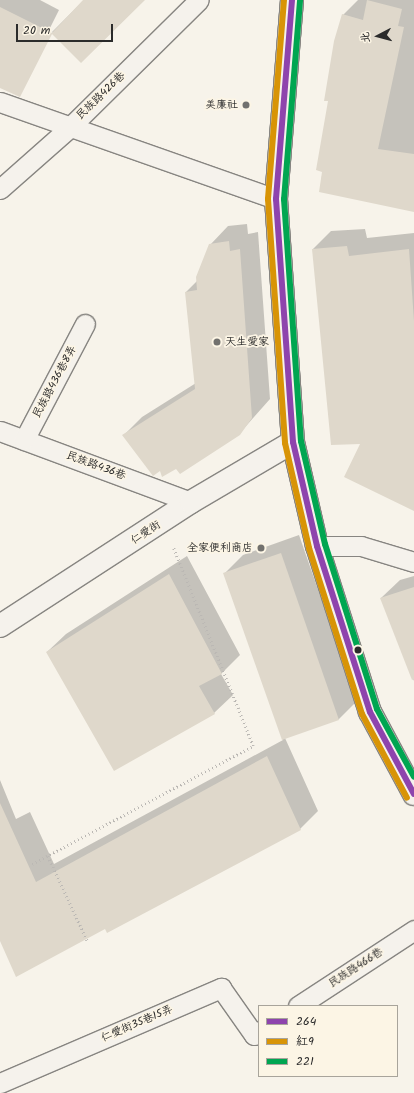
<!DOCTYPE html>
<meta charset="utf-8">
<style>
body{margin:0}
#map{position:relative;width:414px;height:1093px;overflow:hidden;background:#f7f3ea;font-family:Kalam,"LXGW WenKai TC",sans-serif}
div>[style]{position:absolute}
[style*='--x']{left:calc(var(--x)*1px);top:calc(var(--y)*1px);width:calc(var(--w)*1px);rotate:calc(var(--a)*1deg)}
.shadow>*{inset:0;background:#0003}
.building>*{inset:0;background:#dfd8cb}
.path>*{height:2.5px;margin-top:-1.25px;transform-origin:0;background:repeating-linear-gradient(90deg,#bbb8b4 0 1px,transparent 0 4px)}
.roads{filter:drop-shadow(1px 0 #878581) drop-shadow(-1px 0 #878581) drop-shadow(0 1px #878581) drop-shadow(0 -1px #878581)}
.lane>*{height:19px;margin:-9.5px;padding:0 9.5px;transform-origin:9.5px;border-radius:9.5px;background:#f5f2ec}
.secondary>*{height:22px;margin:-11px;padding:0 11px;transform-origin:11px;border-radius:11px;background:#f5f2ec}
.bus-1>*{height:6px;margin:-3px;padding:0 3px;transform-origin:3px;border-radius:3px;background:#8e44ad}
.bus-2>*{height:6px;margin:-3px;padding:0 3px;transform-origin:3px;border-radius:3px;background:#d89406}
.bus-3>*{height:6px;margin:-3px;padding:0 3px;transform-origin:3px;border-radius:3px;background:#00a651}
.dots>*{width:11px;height:11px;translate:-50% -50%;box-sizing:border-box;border:2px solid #fcf5e5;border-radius:50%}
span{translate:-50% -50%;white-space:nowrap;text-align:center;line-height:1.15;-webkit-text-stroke:3.5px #fcf5e5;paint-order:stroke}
.street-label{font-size:11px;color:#2b2b2b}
.poi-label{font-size:11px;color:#2b2b2b}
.right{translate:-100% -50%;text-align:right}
.left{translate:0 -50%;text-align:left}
.legend{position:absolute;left:258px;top:1005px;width:140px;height:72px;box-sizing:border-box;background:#fcf5e5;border:1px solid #a8a49b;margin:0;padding:5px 7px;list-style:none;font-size:12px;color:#2b2b2b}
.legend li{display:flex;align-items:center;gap:8px;height:20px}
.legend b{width:20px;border:1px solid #a8a49b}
.north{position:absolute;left:358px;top:16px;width:40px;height:40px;-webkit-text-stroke:3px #fcf5e5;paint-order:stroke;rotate:264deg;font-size:11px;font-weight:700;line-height:16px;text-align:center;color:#2b2b2b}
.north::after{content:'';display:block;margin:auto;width:14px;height:18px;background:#2b2b2b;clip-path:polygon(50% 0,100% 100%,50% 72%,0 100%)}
.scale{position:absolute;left:16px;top:24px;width:97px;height:18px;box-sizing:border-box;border:2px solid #2b2b2b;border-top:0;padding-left:5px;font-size:12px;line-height:14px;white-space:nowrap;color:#2b2b2b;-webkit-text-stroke:3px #fcf5e5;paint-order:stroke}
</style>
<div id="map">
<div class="shadow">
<div style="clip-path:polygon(0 0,40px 0,59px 10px,27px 74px,0 87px)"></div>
<div style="clip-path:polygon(84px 0,144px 0,81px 62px,52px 32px)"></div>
<div style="clip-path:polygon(358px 0,414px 0,414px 211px,320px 191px,343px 15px)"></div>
<div style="clip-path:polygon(247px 224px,248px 234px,258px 232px,270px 399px,239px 434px,176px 468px,161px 470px,124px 435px,142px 417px,196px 383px,186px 292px,198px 280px,210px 245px,228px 226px)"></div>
<div style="clip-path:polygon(365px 229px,367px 238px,414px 233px,414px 510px,362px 443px,313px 249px,331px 231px)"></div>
<div style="clip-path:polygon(299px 535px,357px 701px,339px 719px,285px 738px,318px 811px,300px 829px,105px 928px,0 939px,0 780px,16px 819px,30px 812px,54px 864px,283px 740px,224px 574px,243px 555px)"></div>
<div style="clip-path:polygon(187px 556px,240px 655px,221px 674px,233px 695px,214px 713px,47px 652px,66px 634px)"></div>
<div style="clip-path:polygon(414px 576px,414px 681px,381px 598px,400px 580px)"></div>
</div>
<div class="building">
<div style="clip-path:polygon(83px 0,145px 0,81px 63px,52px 34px,20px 97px,0 88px,0 7px,52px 33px)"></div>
<div style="clip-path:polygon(367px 0,402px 9px,398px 26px,404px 27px,378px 149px,414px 154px,414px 212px,319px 192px,322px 172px,316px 170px,328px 101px,324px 101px,334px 41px,342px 14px,363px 20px)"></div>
<div style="clip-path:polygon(229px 241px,230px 251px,240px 249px,252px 418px,240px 435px,180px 474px,176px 469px,162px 477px,160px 471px,153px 476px,122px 435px,195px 389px,185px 292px,197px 290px,196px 277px,209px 244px)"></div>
<div style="clip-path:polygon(347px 246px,349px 256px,409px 249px,414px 321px,414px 511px,344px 477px,360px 444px,331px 445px,312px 249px)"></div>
<div style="clip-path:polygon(281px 553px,339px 720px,282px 740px,223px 573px)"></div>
<div style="clip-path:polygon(169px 574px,222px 674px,199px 686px,215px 714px,114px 771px,46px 652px)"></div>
<div style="clip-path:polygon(414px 587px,414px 679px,412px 680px,380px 598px)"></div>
<div style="clip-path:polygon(267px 756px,301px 830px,107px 933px,105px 929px,16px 977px,0 941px,0 803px,36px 882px)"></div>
</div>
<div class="path">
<div style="--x:48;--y:856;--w:93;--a:65.1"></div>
<div style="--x:32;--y:864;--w:251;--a:-28.1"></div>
<div style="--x:253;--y:746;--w:214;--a:-111.9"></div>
</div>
<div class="roads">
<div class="lane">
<div style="--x:0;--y:102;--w:293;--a:19.4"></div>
<div style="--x:0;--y:189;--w:92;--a:-41.5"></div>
<div style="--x:69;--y:128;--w:182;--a:-44.6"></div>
<div style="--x:0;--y:431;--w:204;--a:20.4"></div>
<div style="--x:24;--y:440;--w:131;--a:-62.3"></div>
<div style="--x:317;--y:546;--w:44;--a:0"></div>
<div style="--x:361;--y:546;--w:55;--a:16.8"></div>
<div style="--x:298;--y:1006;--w:139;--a:-33.2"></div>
<div style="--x:0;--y:1083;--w:241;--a:-23.3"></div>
<div style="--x:221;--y:988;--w:57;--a:54.9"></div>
<div style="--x:254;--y:1035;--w:6;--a:-39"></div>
</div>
<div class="secondary">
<div style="--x:292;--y:0;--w:200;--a:94.6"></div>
<div style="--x:276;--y:199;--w:244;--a:86"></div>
<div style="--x:293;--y:442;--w:107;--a:77"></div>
<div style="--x:317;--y:546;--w:174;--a:72.3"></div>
<div style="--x:370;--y:712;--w:93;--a:61.8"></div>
<div style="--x:0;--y:626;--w:228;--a:-33"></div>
<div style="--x:191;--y:502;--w:118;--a:-30.5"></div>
</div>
</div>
<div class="bus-1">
<div style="--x:292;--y:0;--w:200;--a:94.6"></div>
<div style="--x:276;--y:199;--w:244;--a:86"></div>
<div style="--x:293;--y:442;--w:107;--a:77"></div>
<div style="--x:317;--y:546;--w:174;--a:72.3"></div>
<div style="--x:370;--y:712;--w:93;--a:61.8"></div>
</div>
<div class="bus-2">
<div style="--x:284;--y:0;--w:200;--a:94.6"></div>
<div style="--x:268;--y:199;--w:245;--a:86"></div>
<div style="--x:285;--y:443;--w:108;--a:77.1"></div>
<div style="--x:309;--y:548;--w:174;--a:72.3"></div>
<div style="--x:362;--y:714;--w:95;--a:61.8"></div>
</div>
<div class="bus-3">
<div style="--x:300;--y:1;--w:199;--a:94.6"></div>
<div style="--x:284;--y:199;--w:243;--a:86"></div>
<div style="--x:301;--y:441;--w:106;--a:76.9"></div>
<div style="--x:325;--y:544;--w:173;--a:72.5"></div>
<div style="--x:377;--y:709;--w:77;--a:61.4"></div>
</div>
<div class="dots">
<div style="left:246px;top:105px;background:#72716e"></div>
<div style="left:217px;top:342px;background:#72716e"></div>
<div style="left:261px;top:548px;background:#72716e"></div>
<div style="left:358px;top:650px;background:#2b2b2b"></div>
</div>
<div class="street-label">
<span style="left:101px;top:96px;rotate:-44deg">民族路426巷</span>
<span style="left:55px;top:382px;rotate:-62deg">民族路436巷8弄</span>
<span style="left:96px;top:466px;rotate:20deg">民族路436巷</span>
<span style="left:146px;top:533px;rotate:-33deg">仁愛街</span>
<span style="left:356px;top:968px;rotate:-33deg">民族路466巷</span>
<span style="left:137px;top:1024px;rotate:-23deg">仁愛街35巷15弄</span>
</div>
<div class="poi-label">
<span class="right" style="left:238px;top:105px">美廉社</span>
<span class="left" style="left:225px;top:342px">天生愛家</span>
<span class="right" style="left:253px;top:548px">全家便利商店</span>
</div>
<ul class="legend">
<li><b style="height:5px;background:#8e44ad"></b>264</li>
<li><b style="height:5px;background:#d89406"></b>紅9</li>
<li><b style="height:5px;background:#00a651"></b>221</li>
</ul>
<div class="north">北</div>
<div class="scale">20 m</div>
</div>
